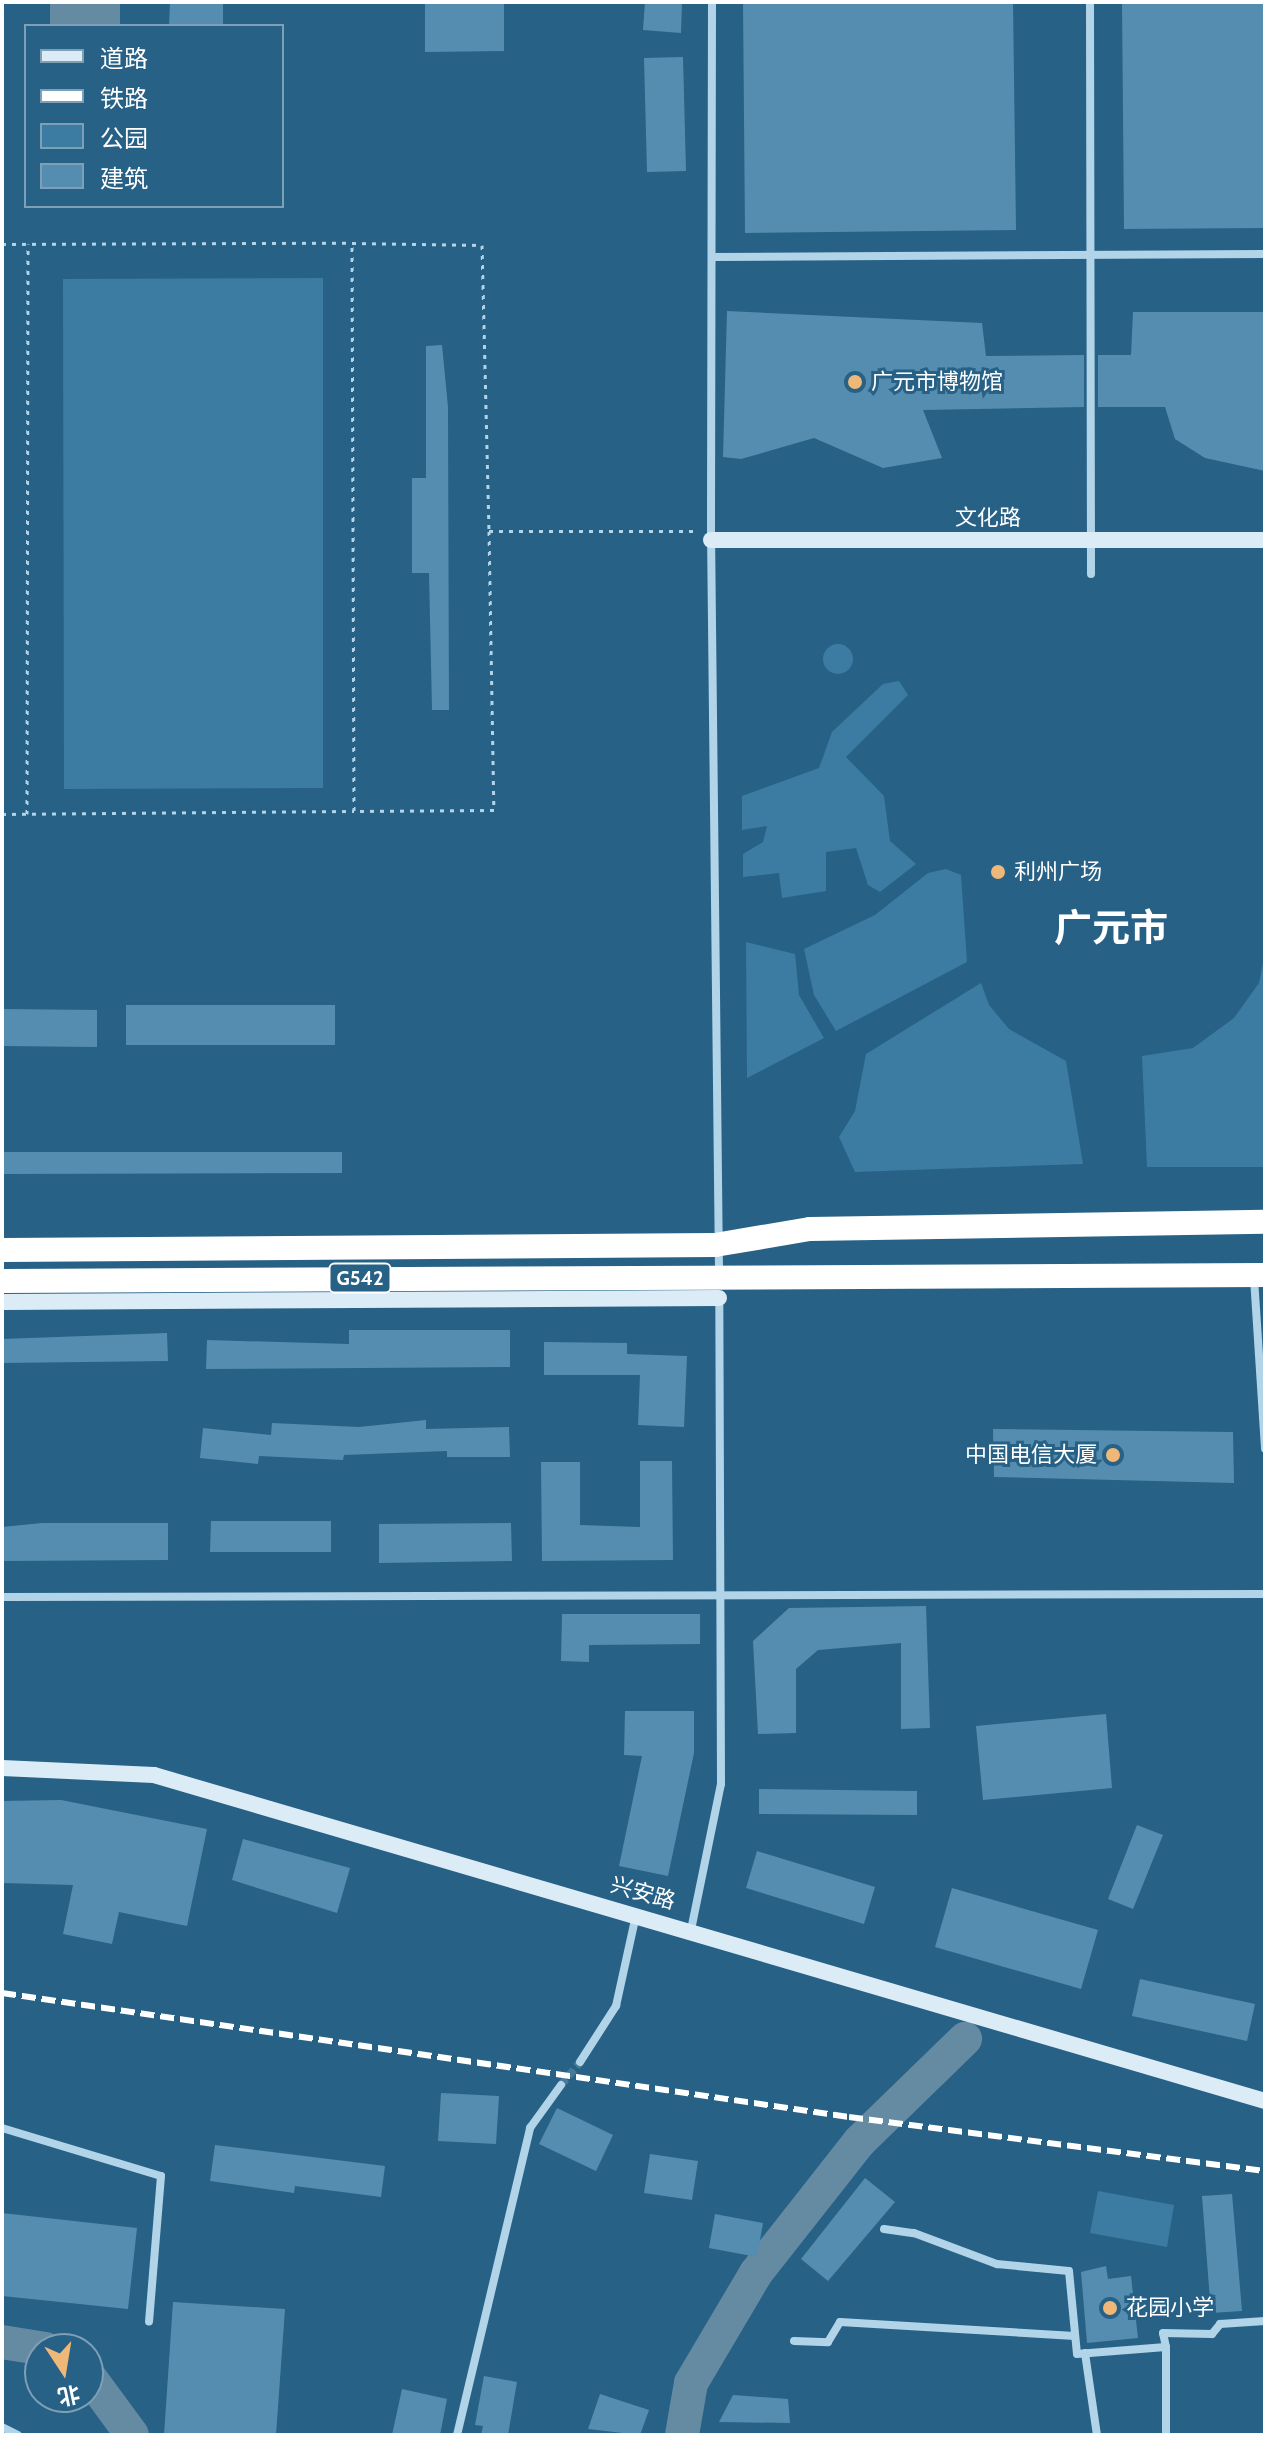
<!DOCTYPE html>
<meta charset="utf-8">
<style>
body{margin:0}
#map{position:relative;width:1267px;height:2437px;overflow:hidden;background:#276186;font-family:Cabin,"Noto Sans SC",sans-serif}
div>[style]{position:absolute}
[style*='--x']{left:calc(var(--x)*1px);top:calc(var(--y)*1px);width:calc(var(--w)*1px);rotate:calc(var(--a)*1deg)}
.green>*{inset:0;background:#3c7ca2}
.round{border-radius:50%}
.water>*{inset:0;background:#658ba3}
.river>*{height:34px;margin:-17px;padding:0 17px;transform-origin:17px;border-radius:17px;background:#658ba3}
.building>*{inset:0;background:#548daf}
.street-tunnel>*{height:8px;margin-top:-4px;transform-origin:0;background:repeating-linear-gradient(90deg,#477998 0 8px,transparent 0 12px)}
.path>*{height:3px;margin-top:-1.5px;transform-origin:0;background:repeating-linear-gradient(90deg,#b2d4e8 0 4px,transparent 0 10px)}
.street>*{height:8px;margin:-4px;padding:0 4px;transform-origin:4px;border-radius:4px;background:#b2d4e8}
.secondary>*{height:16px;margin:-8px;padding:0 8px;transform-origin:8px;border-radius:8px;background:#dcecf7}
.highway>*{height:24px;margin:-12px;padding:0 12px;transform-origin:12px;border-radius:12px;background:#fff}
.rail>*{height:6px;margin-top:-3px;transform-origin:0;background:repeating-linear-gradient(90deg,#fff 0 14px,transparent 0 20px)}
.dots>*{width:22px;height:22px;translate:-50% -50%;box-sizing:border-box;border:4px solid #276186;border-radius:50%}
span{translate:-50% -50%;white-space:nowrap;text-align:center;line-height:1.15;-webkit-text-stroke:6px #276186;paint-order:stroke}
.shield-label span{padding:2px 6px;background:#276186;border:2px solid;border-radius:6px;-webkit-text-stroke-width:0}
.shield-label{font-size:20px;color:#fff;font-weight:700}
.poi-label{font-size:22px;color:#fff}
.left{translate:0 -50%;text-align:left}
.right{translate:-100% -50%;text-align:right}
.street-label{font-size:22px;color:#fff}
.town-label{font-size:38px;color:#fff;font-weight:700}
.frame{position:absolute;inset:0;border:4px solid #fff;pointer-events:none}
.legend{position:absolute;left:24px;top:24px;width:260px;height:184px;box-sizing:border-box;background:#276186;border:2px solid #7da0b6;margin:0;padding:10px 14px;list-style:none;font-size:24px;color:#fff}
.legend li{display:flex;align-items:center;gap:16px;height:40px}
.legend b{width:40px;border:2px solid #7da0b6}
.north{position:absolute;left:24px;top:2333px;width:80px;height:80px;box-sizing:border-box;background:#276186;border:2px solid #7da0b6;border-radius:50%;rotate:168deg;font-size:22px;font-weight:700;line-height:32px;text-align:center;color:#fff}
.north::after{content:'';display:block;margin:auto;width:28px;height:36px;background:#f0b878;clip-path:polygon(50% 0,100% 100%,50% 72%,0 100%)}
</style>
<div id="map">
<div class="green">
<div style="clip-path:polygon(323px 278px,323px 788px,64px 789px,63px 279px)"></div>
<div class="round" style="left:823px;top:644px;width:30px;height:30px"></div>
<div style="clip-path:polygon(899px 681px,908px 695px,846px 757px,884px 796px,890px 841px,916px 864px,880px 892px,868px 885px,856px 848px,826px 852px,826px 891px,782px 898px,779px 873px,743px 877px,743px 854px,763px 842px,767px 826px,742px 830px,742px 796px,819px 768px,832px 732px,883px 684px)"></div>
<div style="clip-path:polygon(946px 869px,961px 875px,967px 962px,836px 1031px,814px 995px,804px 949px,875px 915px,928px 873px)"></div>
<div style="clip-path:polygon(746px 942px,795px 954px,799px 995px,824px 1038px,747px 1078px)"></div>
<div style="clip-path:polygon(1265px 953px,1265px 1167px,1147px 1167px,1142px 1056px,1193px 1048px,1234px 1018px,1259px 983px)"></div>
<div style="clip-path:polygon(981px 983px,989px 1005px,1009px 1029px,1066px 1061px,1083px 1164px,855px 1172px,839px 1137px,855px 1111px,866px 1054px)"></div>
<div style="clip-path:polygon(1098px 2191px,1174px 2205px,1167px 2247px,1090px 2233px)"></div>
</div>
<div class="water">
<div style="clip-path:polygon(50px 2px,120px 2px,120px 26px,50px 26px)"></div>
</div>
<div class="river">
<div style="--x:2;--y:2342;--w:44;--a:9.2"></div>
<div style="--x:88;--y:2375;--w:74;--a:53.7"></div>
<div style="--x:682;--y:2435;--w:53;--a:-80.2"></div>
<div style="--x:691;--y:2383;--w:128;--a:-59.4"></div>
<div style="--x:756;--y:2273;--w:167;--a:-51.8"></div>
<div style="--x:859;--y:2142;--w:148;--a:-44.2"></div>
</div>
<div class="building">
<div style="clip-path:polygon(170px 2px,223px 2px,223px 26px,169px 26px)"></div>
<div style="clip-path:polygon(425px 2px,504px 2px,504px 51px,425px 52px)"></div>
<div style="clip-path:polygon(645px 2px,682px 2px,681px 33px,643px 30px)"></div>
<div style="clip-path:polygon(743px 2px,1013px 2px,1016px 230px,745px 233px)"></div>
<div style="clip-path:polygon(1122px 2px,1265px 2px,1265px 228px,1124px 229px)"></div>
<div style="clip-path:polygon(683px 57px,686px 171px,647px 172px,644px 58px)"></div>
<div style="clip-path:polygon(727px 311px,982px 323px,986px 356px,1084px 355px,1084px 407px,923px 410px,942px 458px,883px 468px,814px 438px,741px 459px,723px 457px)"></div>
<div style="clip-path:polygon(1133px 312px,1265px 312px,1265px 471px,1205px 458px,1175px 439px,1165px 407px,1098px 407px,1098px 355px,1131px 355px)"></div>
<div style="clip-path:polygon(442px 345px,448px 407px,449px 710px,432px 710px,429px 573px,412px 573px,412px 478px,426px 478px,426px 346px)"></div>
<div style="clip-path:polygon(126px 1005px,335px 1005px,335px 1045px,126px 1045px)"></div>
<div style="clip-path:polygon(2px 1009px,97px 1010px,97px 1047px,2px 1046px)"></div>
<div style="clip-path:polygon(2px 1152px,342px 1152px,342px 1173px,2px 1174px)"></div>
<div style="clip-path:polygon(349px 1330px,510px 1330px,510px 1367px,206px 1369px,207px 1340px,349px 1344px)"></div>
<div style="clip-path:polygon(167px 1333px,168px 1361px,2px 1363px,2px 1339px)"></div>
<div style="clip-path:polygon(544px 1342px,627px 1343px,627px 1354px,687px 1356px,684px 1427px,638px 1425px,640px 1375px,544px 1375px)"></div>
<div style="clip-path:polygon(426px 1420px,426px 1429px,509px 1427px,510px 1457px,447px 1457px,447px 1451px,344px 1455px,343px 1460px,259px 1456px,258px 1464px,200px 1458px,203px 1428px,271px 1435px,272px 1423px,359px 1427px)"></div>
<div style="clip-path:polygon(993px 1429px,1233px 1432px,1234px 1483px,994px 1477px)"></div>
<div style="clip-path:polygon(640px 1461px,672px 1461px,673px 1560px,542px 1561px,541px 1462px,580px 1462px,580px 1525px,640px 1527px)"></div>
<div style="clip-path:polygon(211px 1521px,331px 1521px,331px 1552px,210px 1552px)"></div>
<div style="clip-path:polygon(42px 1523px,168px 1523px,168px 1560px,2px 1561px,2px 1527px)"></div>
<div style="clip-path:polygon(511px 1523px,512px 1561px,379px 1563px,379px 1524px)"></div>
<div style="clip-path:polygon(926px 1606px,930px 1728px,901px 1729px,901px 1643px,818px 1650px,796px 1669px,796px 1733px,758px 1734px,753px 1641px,789px 1608px)"></div>
<div style="clip-path:polygon(562px 1614px,700px 1614px,700px 1644px,589px 1645px,589px 1662px,561px 1661px)"></div>
<div style="clip-path:polygon(625px 1711px,694px 1711px,694px 1753px,668px 1876px,619px 1866px,642px 1756px,624px 1755px)"></div>
<div style="clip-path:polygon(1106px 1714px,1112px 1788px,983px 1800px,976px 1726px)"></div>
<div style="clip-path:polygon(759px 1789px,917px 1791px,917px 1815px,759px 1814px)"></div>
<div style="clip-path:polygon(61px 1800px,207px 1829px,187px 1926px,119px 1912px,112px 1944px,63px 1934px,73px 1885px,2px 1883px,2px 1801px)"></div>
<div style="clip-path:polygon(1137px 1825px,1163px 1835px,1133px 1909px,1108px 1899px)"></div>
<div style="clip-path:polygon(243px 1839px,350px 1868px,337px 1913px,232px 1880px)"></div>
<div style="clip-path:polygon(757px 1851px,875px 1887px,864px 1924px,746px 1888px)"></div>
<div style="clip-path:polygon(952px 1888px,1098px 1930px,1081px 1989px,935px 1947px)"></div>
<div style="clip-path:polygon(1140px 1979px,1255px 2004px,1247px 2041px,1132px 2016px)"></div>
<div style="clip-path:polygon(441px 2093px,499px 2096px,496px 2144px,438px 2141px)"></div>
<div style="clip-path:polygon(557px 2108px,613px 2135px,596px 2171px,539px 2144px)"></div>
<div style="clip-path:polygon(215px 2145px,385px 2166px,381px 2197px,295px 2186px,294px 2193px,210px 2181px)"></div>
<div style="clip-path:polygon(650px 2154px,698px 2161px,692px 2200px,644px 2193px)"></div>
<div style="clip-path:polygon(865px 2178px,895px 2202px,828px 2281px,801px 2259px)"></div>
<div style="clip-path:polygon(1232px 2194px,1242px 2311px,1211px 2313px,1202px 2196px)"></div>
<div style="clip-path:polygon(2px 2213px,137px 2228px,128px 2309px,2px 2296px)"></div>
<div style="clip-path:polygon(715px 2214px,763px 2223px,757px 2257px,709px 2248px)"></div>
<div style="clip-path:polygon(1106px 2266px,1108px 2279px,1131px 2276px,1138px 2338px,1087px 2343px,1081px 2272px)"></div>
<div style="clip-path:polygon(173px 2302px,285px 2309px,276px 2435px,164px 2435px)"></div>
<div style="clip-path:polygon(484px 2376px,517px 2382px,508px 2435px,481px 2435px,483px 2426px,475px 2425px)"></div>
<div style="clip-path:polygon(402px 2389px,447px 2399px,440px 2435px,392px 2435px)"></div>
<div style="clip-path:polygon(600px 2394px,649px 2410px,640px 2435px,588px 2429px)"></div>
<div style="clip-path:polygon(733px 2395px,788px 2399px,790px 2423px,719px 2422px)"></div>
</div>
<div class="street-tunnel">
<div style="--x:561;--y:2085;--w:30;--a:-50"></div>
</div>
<div class="path">
<div style="--x:2;--y:244;--w:350;--a:-0.2"></div>
<div style="--x:489;--y:531;--w:279;--a:89"></div>
<div style="--x:494;--y:810;--w:140;--a:179.6"></div>
<div style="--x:354;--y:811;--w:568;--a:-90.2"></div>
<div style="--x:352;--y:243;--w:130;--a:0.9"></div>
<div style="--x:482;--y:245;--w:286;--a:88.6"></div>
<div style="--x:489;--y:531;--w:206;--a:0"></div>
<div style="--x:2;--y:814;--w:352;--a:-0.5"></div>
<div style="--x:27;--y:814;--w:570;--a:-89.9"></div>
</div>
<div class="street">
<div style="--x:712;--y:2;--w:529;--a:90.11"></div>
<div style="--x:711;--y:531;--w:745;--a:89.38"></div>
<div style="--x:1090;--y:2;--w:572;--a:89.9"></div>
<div style="--x:712;--y:257;--w:553;--a:-0.31"></div>
<div style="--x:1254;--y:1278;--w:171;--a:86.3"></div>
<div style="--x:2;--y:1597;--w:1263;--a:-0.14"></div>
<div style="--x:691;--y:1930;--w:149;--a:-78.4"></div>
<div style="--x:721;--y:1784;--w:487;--a:-90.2"></div>
<div style="--x:580;--y:2062;--w:67;--a:-57.3"></div>
<div style="--x:616;--y:2006;--w:93;--a:-77.6"></div>
<div style="--x:2;--y:2128;--w:166;--a:16.8"></div>
<div style="--x:161;--y:2176;--w:146;--a:94.7"></div>
<div style="--x:884;--y:2229;--w:30;--a:8"></div>
<div style="--x:914;--y:2233;--w:89;--a:20.5"></div>
<div style="--x:997;--y:2264;--w:72;--a:5.6"></div>
<div style="--x:1069;--y:2271;--w:83;--a:84.5"></div>
<div style="--x:1077;--y:2354;--w:89;--a:-4.5"></div>
<div style="--x:1166;--y:2347;--w:14;--a:-102"></div>
<div style="--x:1163;--y:2333;--w:49;--a:1.2"></div>
<div style="--x:1212;--y:2334;--w:13;--a:-51"></div>
<div style="--x:1220;--y:2324;--w:45;--a:-3.8"></div>
<div style="--x:794;--y:2341;--w:34;--a:2"></div>
<div style="--x:828;--y:2342;--w:23;--a:-59"></div>
<div style="--x:840;--y:2322;--w:235;--a:3.4"></div>
<div style="--x:1166;--y:2347;--w:88;--a:90"></div>
<div style="--x:1085;--y:2353;--w:83;--a:81.7"></div>
<div style="--x:2;--y:2427;--w:18;--a:27"></div>
<div style="--x:457;--y:2435;--w:316;--a:-76.6"></div>
<div style="--x:530;--y:2128;--w:53;--a:-54.2"></div>
</div>
<div class="secondary">
<div style="--x:711;--y:540;--w:554;--a:0"></div>
<div style="--x:2;--y:1302;--w:717;--a:-0.32"></div>
<div style="--x:2;--y:1768;--w:152;--a:2.6"></div>
<div style="--x:154;--y:1775;--w:1158;--a:16.35"></div>
</div>
<div class="highway">
<div style="--x:2;--y:1250;--w:713;--a:-0.4"></div>
<div style="--x:715;--y:1245;--w:96;--a:-9.6"></div>
<div style="--x:810;--y:1229;--w:455;--a:-0.9"></div>
<div style="--x:2;--y:1281;--w:1263;--a:-0.27"></div>
</div>
<div class="rail">
<div style="--x:2;--y:1993;--w:856;--a:8.33"></div>
<div style="--x:849;--y:2117;--w:419;--a:7.4"></div>
</div>
<div class="dots">
<div style="left:855px;top:382px;background:#f0b878"></div>
<div style="left:998px;top:872px;background:#f0b878"></div>
<div style="left:1113px;top:1455px;background:#f0b878"></div>
<div style="left:1110px;top:2308px;background:#f0b878"></div>
</div>
<div class="shield-label">
<span style="left:360px;top:1278px">G542</span>
</div>
<div class="poi-label">
<span class="left" style="left:871px;top:382px">广元市博物馆</span>
<span class="left" style="left:1014px;top:872px">利州广场</span>
<span class="right" style="left:1097px;top:1455px">中国电信大厦</span>
<span class="left" style="left:1126px;top:2308px">花园小学</span>
</div>
<div class="street-label">
<span style="left:988px;top:518px">文化路</span>
<span style="left:643px;top:1893px;rotate:16deg">兴安路</span>
</div>
<div class="town-label">
<span style="left:1111px;top:928px">广元市</span>
</div>
<div class="frame"></div>
<ul class="legend">
<li><b style="height:10px;background:#dcecf7"></b>道路</li>
<li><b style="height:10px;background:#fff"></b>铁路</li>
<li><b style="height:22px;background:#3c7ca2"></b>公园</li>
<li><b style="height:22px;background:#548daf"></b>建筑</li>
</ul>
<div class="north">北</div>
</div>
